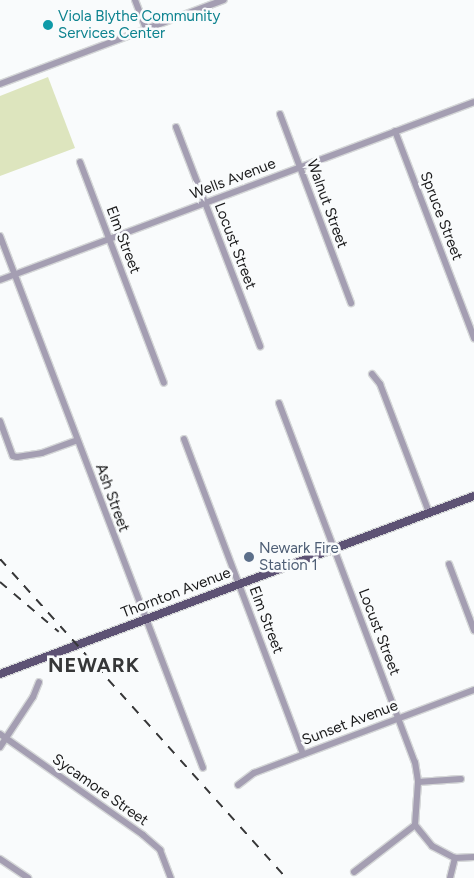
<!DOCTYPE html>
<style>
body{margin:0}
#map{position:relative;width:474px;height:878px;overflow:hidden;background:#f9fbfc;font-family:Figtree,sans-serif}
div>[style]{position:absolute}
[style*='--x']{left:calc(var(--x)*1px);top:calc(var(--y)*1px);width:calc(var(--w)*1px);rotate:calc(var(--a)*1deg)}
.green>*{inset:0;background:#dde5be}
.roads{filter:drop-shadow(1px 0 #d5d7d8) drop-shadow(-1px 0 #d5d7d8) drop-shadow(0 1px #d5d7d8) drop-shadow(0 -1px #d5d7d8)}
.minor>*{height:6px;margin:-3px;padding:0 3px;transform-origin:3px;border-radius:3px;background:#a49eb2}
.major>*{height:8px;margin:-4px;padding:0 4px;transform-origin:4px;border-radius:4px;background:#5d5274}
.rail>*{height:2px;margin-top:-1px;transform-origin:0;background:repeating-linear-gradient(90deg,#363637 0 9px,transparent 0 18px)}
.dots>*{width:14px;height:14px;translate:-50% -50%;box-sizing:border-box;border:2px solid #f9fbfc;border-radius:50%}
span{translate:-50% -50%;white-space:nowrap;text-align:center;line-height:1.15;-webkit-text-stroke:5px #f9fbfc;paint-order:stroke}
.culture-label{font-size:15px;color:#0d838f}
.left{translate:0 -50%;text-align:left}
.street-label{font-size:15px;color:#19191a}
.service-label{font-size:15px;color:#4e5e75}
.district-label{font-size:20px;color:#363738;font-weight:700;letter-spacing:1px}
</style>
<div id="map">
<div class="green">
<div style="clip-path:polygon(48px 77px,75px 148px,0 176px,0 96px)"></div>
</div>
<div class="roads">
<div class="minor">
<div style="--x:135;--y:0;--w:31;--a:69"></div>
<div style="--x:0;--y:84;--w:239;--a:-20.6"></div>
<div style="--x:280;--y:114;--w:202;--a:69.4"></div>
<div style="--x:176;--y:127;--w:235;--a:69"></div>
<div style="--x:395;--y:131;--w:222;--a:69.1"></div>
<div style="--x:80;--y:162;--w:236;--a:69.2"></div>
<div style="--x:0;--y:236;--w:569;--a:69.11"></div>
<div style="--x:0;--y:280;--w:506;--a:-20.58"></div>
<div style="--x:372;--y:374;--w:13;--a:51"></div>
<div style="--x:380;--y:384;--w:137;--a:69.1"></div>
<div style="--x:279;--y:403;--w:384;--a:69.3"></div>
<div style="--x:415;--y:762;--w:20;--a:81"></div>
<div style="--x:418;--y:782;--w:43;--a:94"></div>
<div style="--x:415;--y:825;--w:27;--a:51"></div>
<div style="--x:432;--y:846;--w:26;--a:28"></div>
<div style="--x:0;--y:421;--w:37;--a:70"></div>
<div style="--x:13;--y:456;--w:4;--a:14"></div>
<div style="--x:17;--y:457;--w:25;--a:-9"></div>
<div style="--x:42;--y:453;--w:37;--a:-20"></div>
<div style="--x:184;--y:439;--w:337;--a:69.3"></div>
<div style="--x:449;--y:564;--w:71;--a:69.3"></div>
<div style="--x:0;--y:734;--w:175;--a:35.2"></div>
<div style="--x:143;--y:835;--w:23;--a:41"></div>
<div style="--x:160;--y:850;--w:30;--a:69"></div>
<div style="--x:0;--y:747;--w:60;--a:-56.6"></div>
<div style="--x:33;--y:697;--w:16;--a:-68"></div>
<div style="--x:418;--y:782;--w:43;--a:-4"></div>
<div style="--x:238;--y:785;--w:20;--a:-37"></div>
<div style="--x:254;--y:773;--w:235;--a:-20.7"></div>
<div style="--x:455;--y:858;--w:19;--a:-3"></div>
<div style="--x:0;--y:859;--w:34;--a:34"></div>
<div style="--x:354;--y:872;--w:77;--a:-37.6"></div>
<div style="--x:450;--y:878;--w:21;--a:-76"></div>
</div>
<div class="major">
<div style="--x:0;--y:674;--w:506;--a:-20.58"></div>
</div>
</div>
<div class="rail">
<div style="--x:0;--y:559;--w:428;--a:48.1"></div>
<div style="--x:0;--y:582;--w:77;--a:40.3"></div>
</div>
<div class="dots">
<div style="left:48px;top:25px;background:#0f9aa8"></div>
<div style="left:249px;top:557px;background:#5c6f8a"></div>
</div>
<div class="culture-label">
<span class="left" style="left:58px;top:25px">Viola Blythe Community<br>Services Center</span>
</div>
<div class="street-label">
<span style="left:233px;top:179px;rotate:-21deg">Wells Avenue</span>
<span style="left:327px;top:204px;rotate:70deg">Walnut Street</span>
<span style="left:441px;top:216px;rotate:69deg">Spruce Street</span>
<span style="left:123px;top:240px;rotate:69deg">Elm Street</span>
<span style="left:235px;top:246px;rotate:69deg">Locust Street</span>
<span style="left:112px;top:498px;rotate:70deg">Ash Street</span>
<span style="left:176px;top:593px;rotate:-21deg">Thornton Avenue</span>
<span style="left:266px;top:620px;rotate:69deg">Elm Street</span>
<span style="left:379px;top:632px;rotate:69deg">Locust Street</span>
<span style="left:350px;top:723px;rotate:-21deg">Sunset Avenue</span>
<span style="left:100px;top:790px;rotate:35deg">Sycamore Street</span>
</div>
<div class="service-label">
<span class="left" style="left:259px;top:557px">Newark Fire<br>Station 1</span>
</div>
<div class="district-label">
<span style="left:94px;top:665px">NEWARK</span>
</div>
</div>
